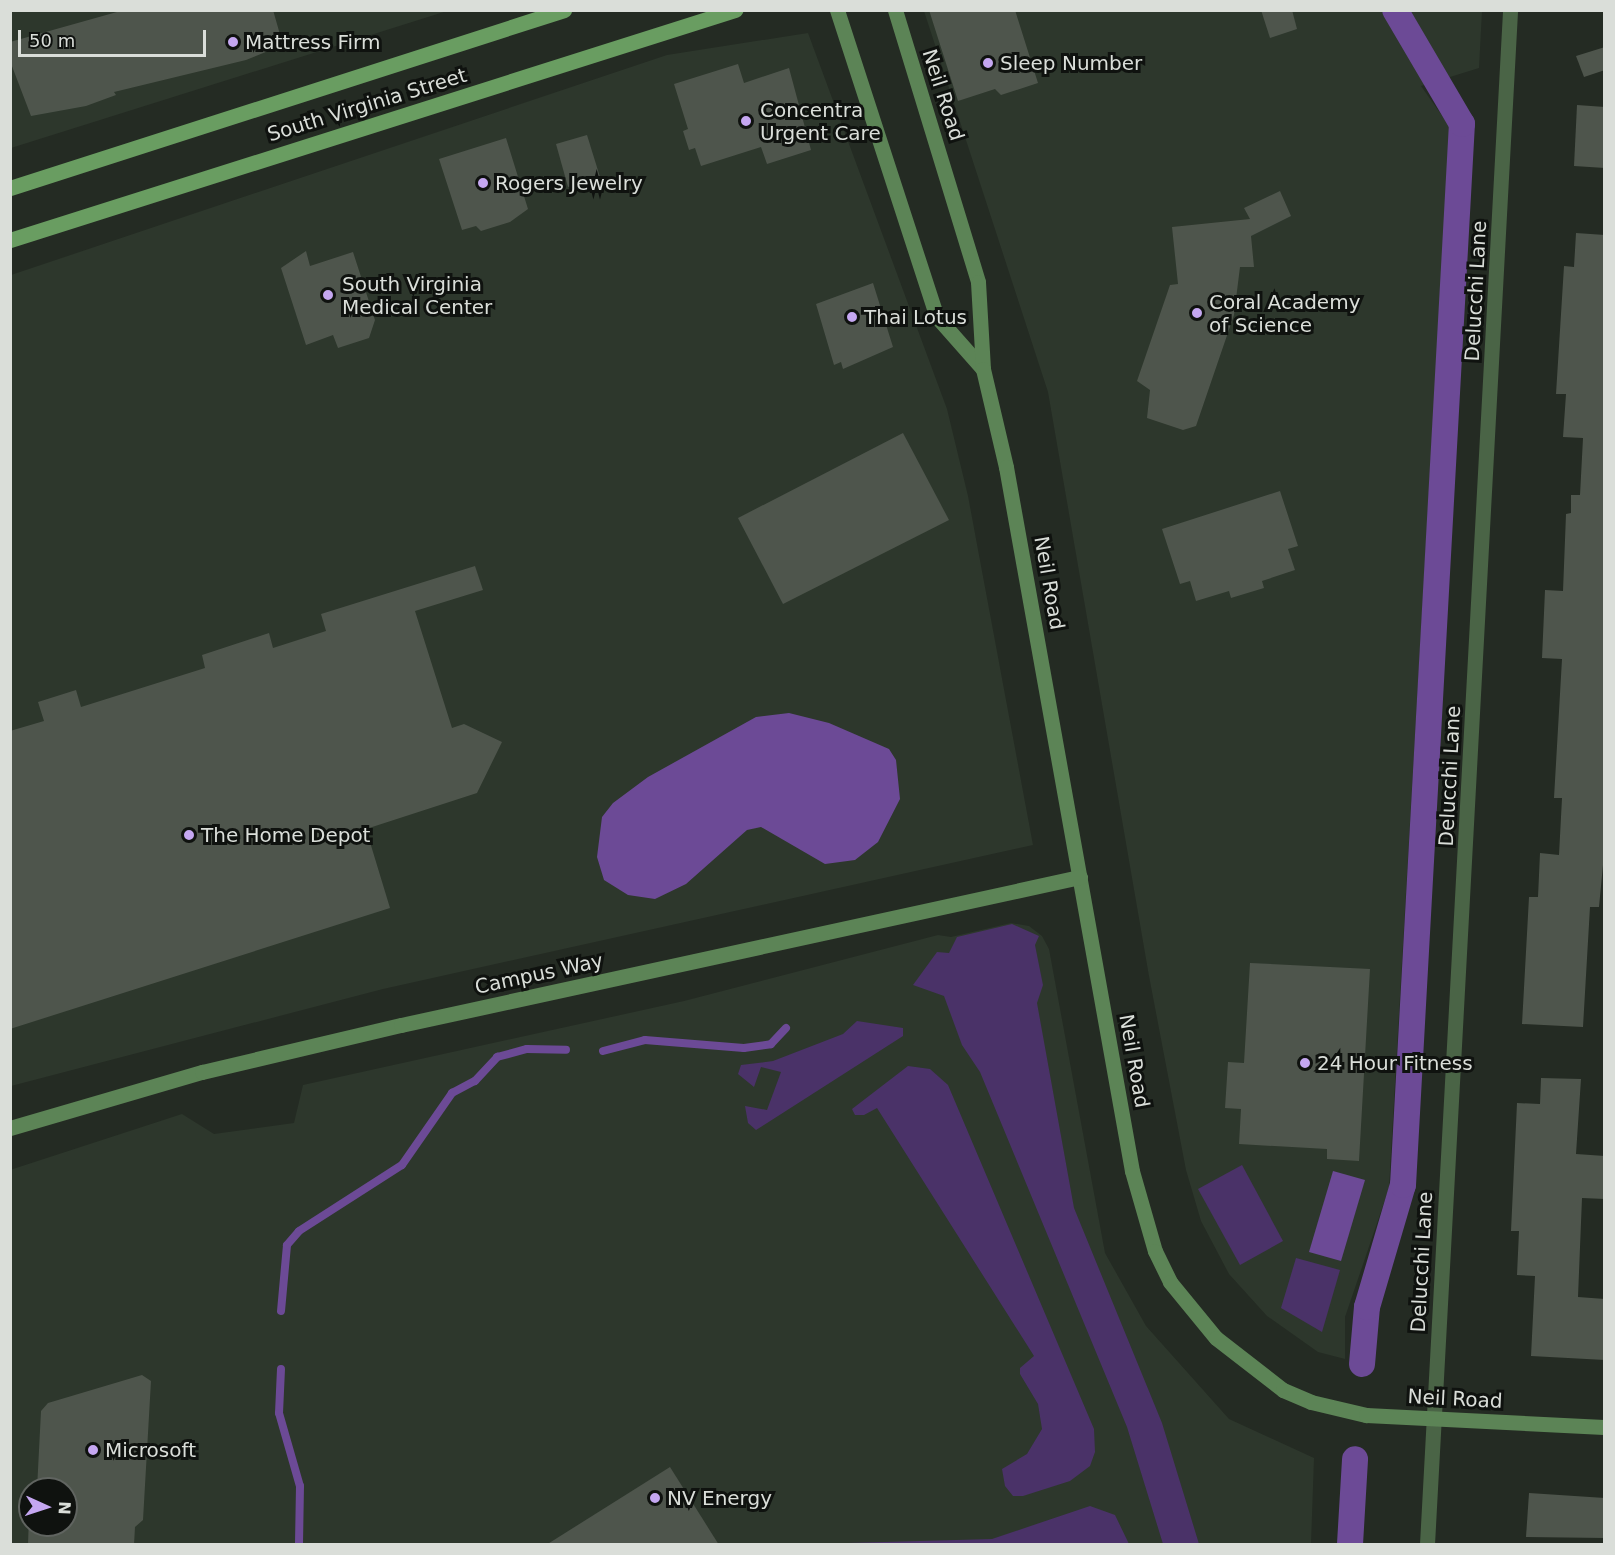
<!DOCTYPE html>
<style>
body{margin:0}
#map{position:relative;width:1615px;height:1555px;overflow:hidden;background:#242b23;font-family:"DejaVu Sans",sans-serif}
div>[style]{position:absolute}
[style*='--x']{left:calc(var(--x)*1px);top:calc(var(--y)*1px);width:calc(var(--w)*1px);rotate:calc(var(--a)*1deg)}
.built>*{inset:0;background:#2d372c}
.green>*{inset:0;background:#4a3268}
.water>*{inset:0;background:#6c4a96}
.stream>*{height:8px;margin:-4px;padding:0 4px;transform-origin:4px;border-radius:4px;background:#6c4a96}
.canal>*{height:26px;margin:-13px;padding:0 13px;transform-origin:13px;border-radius:13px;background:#6c4a96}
.building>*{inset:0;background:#4e554c}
.street>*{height:15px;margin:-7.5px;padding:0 7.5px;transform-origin:7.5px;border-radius:7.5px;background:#4a6446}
.secondary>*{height:15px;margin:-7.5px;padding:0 7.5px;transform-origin:7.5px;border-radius:7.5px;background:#5c8456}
.primary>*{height:15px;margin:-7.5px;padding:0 7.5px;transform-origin:7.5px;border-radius:7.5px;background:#699d61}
.dots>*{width:16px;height:16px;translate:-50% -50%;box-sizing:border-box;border:3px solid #0f120f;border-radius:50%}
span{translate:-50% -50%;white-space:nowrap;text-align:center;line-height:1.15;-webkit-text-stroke:6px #0f120f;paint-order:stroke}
.poi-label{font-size:20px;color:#daded9}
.left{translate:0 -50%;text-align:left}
.street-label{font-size:20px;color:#daded9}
.frame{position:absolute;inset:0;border:12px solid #daded9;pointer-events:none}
.north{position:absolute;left:18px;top:1477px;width:60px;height:60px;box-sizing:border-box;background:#0f120f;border:2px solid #606460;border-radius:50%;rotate:93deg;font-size:16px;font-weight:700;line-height:24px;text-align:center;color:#daded9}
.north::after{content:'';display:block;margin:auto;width:21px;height:27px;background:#c5a7f1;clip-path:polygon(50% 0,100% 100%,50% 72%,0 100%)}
.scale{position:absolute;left:18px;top:30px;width:188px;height:27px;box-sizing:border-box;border:3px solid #daded9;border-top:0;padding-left:8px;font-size:18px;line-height:21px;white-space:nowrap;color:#daded9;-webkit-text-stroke:4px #0f120f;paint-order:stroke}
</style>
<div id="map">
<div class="built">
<div style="clip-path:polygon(11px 11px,447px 11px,11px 148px)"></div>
<div style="clip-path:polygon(924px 11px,1482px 11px,1479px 68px,1421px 86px,1450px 127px,1389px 1188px,1345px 1317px,1345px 1359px,1318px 1352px,1267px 1316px,1229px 1274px,1201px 1221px,1186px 1170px,1149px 976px,1048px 392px)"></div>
<div style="clip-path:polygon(808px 33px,947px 409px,968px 496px,1033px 845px,383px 989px,11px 1086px,11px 275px,667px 55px)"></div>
<div style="clip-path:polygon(evenodd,1011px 923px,1029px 926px,1042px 936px,1049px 949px,1105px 1253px,1146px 1326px,1229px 1419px,1314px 1458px,1311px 1544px,11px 1544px,10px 1170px,182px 1114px,214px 1134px,294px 1123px,303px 1085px,684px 1001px,938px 935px,951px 937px,1011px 923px,30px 1489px,66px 1489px,66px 1525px,30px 1525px,30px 1489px)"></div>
</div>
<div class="green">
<div style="clip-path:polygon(1012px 924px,1039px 936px,1035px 945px,1043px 985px,1037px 1003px,1074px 1208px,1162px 1423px,1199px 1544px,1163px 1544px,1127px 1427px,980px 1072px,962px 1045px,944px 996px,913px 985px,937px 952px,949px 953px,957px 937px)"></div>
<div style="clip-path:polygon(857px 1021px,903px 1028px,903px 1036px,756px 1130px,748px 1123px,745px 1106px,767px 1110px,781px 1072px,761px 1067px,754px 1087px,738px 1074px,741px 1065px,773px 1061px,843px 1034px)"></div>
<div style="clip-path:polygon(908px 1066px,930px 1069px,948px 1085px,1094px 1429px,1095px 1452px,1090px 1466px,1070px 1481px,1023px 1496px,1013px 1496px,1005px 1486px,1002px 1469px,1027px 1454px,1042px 1429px,1038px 1404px,1020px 1374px,1020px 1368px,1034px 1356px,877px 1108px,864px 1115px,855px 1115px,852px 1109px)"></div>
<div style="clip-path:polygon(1242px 1165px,1283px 1241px,1240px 1265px,1198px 1189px)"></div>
<div style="clip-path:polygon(1296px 1258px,1340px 1270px,1322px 1332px,1281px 1308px)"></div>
<div style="clip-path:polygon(1090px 1506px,1115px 1515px,1129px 1544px,812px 1544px,992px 1539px)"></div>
</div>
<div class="water">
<div style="clip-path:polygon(789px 713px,829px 723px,889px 749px,896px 760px,900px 799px,878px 842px,855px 860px,825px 864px,761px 827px,747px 830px,686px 884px,655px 899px,628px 895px,604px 880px,597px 857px,602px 817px,613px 803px,648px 777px,756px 717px)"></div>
<div style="clip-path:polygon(1333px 1171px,1365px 1180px,1341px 1261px,1309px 1252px)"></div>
</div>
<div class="stream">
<div style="--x:603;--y:1051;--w:43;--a:-14.7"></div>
<div style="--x:645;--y:1040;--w:99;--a:4.6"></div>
<div style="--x:744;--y:1048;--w:27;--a:-8"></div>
<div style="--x:771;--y:1044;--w:22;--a:-47"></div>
<div style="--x:281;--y:1311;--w:66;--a:-84.8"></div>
<div style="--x:287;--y:1245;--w:18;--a:-49"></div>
<div style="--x:299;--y:1231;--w:122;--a:-32.7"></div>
<div style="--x:402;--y:1165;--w:88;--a:-55.2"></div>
<div style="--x:452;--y:1093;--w:26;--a:-28"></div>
<div style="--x:475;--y:1081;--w:33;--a:-47"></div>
<div style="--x:497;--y:1057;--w:31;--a:-15"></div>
<div style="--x:527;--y:1049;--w:39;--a:1"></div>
<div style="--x:281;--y:1369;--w:44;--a:92.6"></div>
<div style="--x:279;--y:1413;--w:76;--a:74"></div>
<div style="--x:300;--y:1486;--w:58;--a:91"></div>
</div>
<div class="canal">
<div style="--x:1362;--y:1364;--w:57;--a:-85"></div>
<div style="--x:1367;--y:1307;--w:127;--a:-73.6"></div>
<div style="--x:1403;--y:1185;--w:1063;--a:-86.82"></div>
<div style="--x:1462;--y:124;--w:132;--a:-120.4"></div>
<div style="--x:1350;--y:1544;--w:85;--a:-86.6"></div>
</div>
<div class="building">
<div style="clip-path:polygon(124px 10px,273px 10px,283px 45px,246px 60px,114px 92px,116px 95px,86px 106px,31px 116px,10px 61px,10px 42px)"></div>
<div style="clip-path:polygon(929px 10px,1015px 10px,1038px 83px,1001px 95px,995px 89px,958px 101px)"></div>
<div style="clip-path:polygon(1261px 10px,1292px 10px,1297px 29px,1270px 38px)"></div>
<div style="clip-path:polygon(1605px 47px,1605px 70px,1584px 77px,1576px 56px)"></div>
<div style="clip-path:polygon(738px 64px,744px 83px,789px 68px,811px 150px,767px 164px,761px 147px,701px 166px,695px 148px,689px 150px,683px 131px,688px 129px,674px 84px)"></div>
<div style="clip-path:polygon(1577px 105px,1605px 107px,1605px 168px,1574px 166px)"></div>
<div style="clip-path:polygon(587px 135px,600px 177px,568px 187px,556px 144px)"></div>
<div style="clip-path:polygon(506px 138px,528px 209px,510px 222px,481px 231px,476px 226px,462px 230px,439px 159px)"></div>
<div style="clip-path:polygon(1280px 191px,1291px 216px,1251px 236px,1254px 267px,1240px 267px,1234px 315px,1196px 426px,1183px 430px,1147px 418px,1150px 390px,1137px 381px,1170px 285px,1178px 284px,1172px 227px,1250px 219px,1244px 208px)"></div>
<div style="clip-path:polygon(1576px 233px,1605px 235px,1605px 844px,1599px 907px,1590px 907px,1583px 1027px,1522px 1024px,1529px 897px,1538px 897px,1540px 853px,1559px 855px,1562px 798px,1554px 798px,1562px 659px,1542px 658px,1545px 590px,1563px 591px,1566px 514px,1571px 513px,1571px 495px,1580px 495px,1583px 438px,1563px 437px,1566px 394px,1556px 394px,1564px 266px,1574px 267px)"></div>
<div style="clip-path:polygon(306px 251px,310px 266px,353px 252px,375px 320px,369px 338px,338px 348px,333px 335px,306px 345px,281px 268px)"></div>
<div style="clip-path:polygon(873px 283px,893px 347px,843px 369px,841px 362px,834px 365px,816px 304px)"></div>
<div style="clip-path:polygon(903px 433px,949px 520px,783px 604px,738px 518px)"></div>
<div style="clip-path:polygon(1280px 491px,1298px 546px,1288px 549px,1295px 570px,1262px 581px,1264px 588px,1231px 598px,1229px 591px,1196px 601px,1190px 581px,1180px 584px,1162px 529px)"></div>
<div style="clip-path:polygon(475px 566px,483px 590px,415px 611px,452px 728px,464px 724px,502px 742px,477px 793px,366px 829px,390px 908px,10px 1029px,10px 731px,44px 721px,38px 702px,76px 690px,81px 707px,205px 668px,202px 655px,269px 633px,273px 648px,326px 631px,321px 614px)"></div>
<div style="clip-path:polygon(1250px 963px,1370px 969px,1359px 1161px,1327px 1159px,1327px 1149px,1239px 1144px,1241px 1109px,1225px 1108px,1228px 1062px,1244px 1063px)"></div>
<div style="clip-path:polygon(1541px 1078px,1581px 1079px,1576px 1154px,1605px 1156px,1605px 1199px,1582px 1198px,1578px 1297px,1605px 1299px,1605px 1360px,1531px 1356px,1535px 1276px,1517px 1275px,1519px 1231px,1511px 1231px,1517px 1103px,1540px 1104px)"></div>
<div style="clip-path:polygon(142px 1375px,151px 1381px,143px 1520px,135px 1527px,134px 1545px,28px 1545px,29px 1515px,30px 1525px,66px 1525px,66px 1489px,37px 1489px,41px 1411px,48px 1403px)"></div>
<div style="clip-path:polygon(670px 1467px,719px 1545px,546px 1545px)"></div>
<div style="clip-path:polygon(1529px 1493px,1605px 1498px,1605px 1538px,1526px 1537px)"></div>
</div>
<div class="street">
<div style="--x:1427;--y:1544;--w:1536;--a:-86.9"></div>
</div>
<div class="secondary">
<div style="--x:837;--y:10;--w:323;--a:72"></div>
<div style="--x:937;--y:317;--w:69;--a:48.5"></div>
<div style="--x:895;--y:10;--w:284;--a:73"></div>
<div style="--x:978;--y:282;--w:87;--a:86.7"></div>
<div style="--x:983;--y:369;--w:101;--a:76.8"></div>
<div style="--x:1006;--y:467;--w:715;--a:79.85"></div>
<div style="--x:1132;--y:1171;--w:83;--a:74"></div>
<div style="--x:1155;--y:1251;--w:34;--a:64"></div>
<div style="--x:1170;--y:1282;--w:72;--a:50.6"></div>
<div style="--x:1216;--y:1338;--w:85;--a:37.8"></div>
<div style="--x:1283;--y:1390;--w:30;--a:23"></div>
<div style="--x:1311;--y:1402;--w:57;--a:13.3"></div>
<div style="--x:1366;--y:1415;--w:238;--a:2.9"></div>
<div style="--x:10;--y:1128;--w:200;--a:-16.3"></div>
<div style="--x:202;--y:1072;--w:204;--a:-13.3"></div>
<div style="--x:401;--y:1025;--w:695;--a:-12.3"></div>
</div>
<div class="primary">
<div style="--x:10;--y:188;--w:582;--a:-17.81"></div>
<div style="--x:10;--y:240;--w:761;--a:-17.6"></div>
</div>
<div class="dots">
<div style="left:233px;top:42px;background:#c5a7f1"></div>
<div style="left:988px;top:63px;background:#c5a7f1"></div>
<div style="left:746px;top:121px;background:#c5a7f1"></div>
<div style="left:483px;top:183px;background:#c5a7f1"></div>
<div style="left:328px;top:295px;background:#c5a7f1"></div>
<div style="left:1197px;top:313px;background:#c5a7f1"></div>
<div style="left:852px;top:317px;background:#c5a7f1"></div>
<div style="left:189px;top:835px;background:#c5a7f1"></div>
<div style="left:1305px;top:1063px;background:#c5a7f1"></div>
<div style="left:93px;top:1450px;background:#c5a7f1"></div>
<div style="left:655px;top:1498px;background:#c5a7f1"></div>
</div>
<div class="poi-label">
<span class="left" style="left:245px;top:42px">Mattress Firm</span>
<span class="left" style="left:1000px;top:63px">Sleep Number</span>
<span class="left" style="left:760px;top:122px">Concentra<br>Urgent Care</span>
<span class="left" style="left:495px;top:183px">Rogers Jewelry</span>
<span class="left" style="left:342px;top:296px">South Virginia<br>Medical Center</span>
<span class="left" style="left:1209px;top:314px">Coral Academy<br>of Science</span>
<span class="left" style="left:864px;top:317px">Thai Lotus</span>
<span class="left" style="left:201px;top:835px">The Home Depot</span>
<span class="left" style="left:1317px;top:1063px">24 Hour Fitness</span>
<span class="left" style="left:105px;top:1450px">Microsoft</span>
<span class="left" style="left:667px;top:1498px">NV Energy</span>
</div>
<div class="street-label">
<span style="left:943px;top:95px;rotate:72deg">Neil Road</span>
<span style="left:367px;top:105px;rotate:-17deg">South Virginia Street</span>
<span style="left:1476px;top:291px;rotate:-87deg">Delucchi Lane</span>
<span style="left:1049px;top:583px;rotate:80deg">Neil Road</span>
<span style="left:1450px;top:776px;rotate:-87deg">Delucchi Lane</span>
<span style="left:539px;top:974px;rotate:-12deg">Campus Way</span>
<span style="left:1134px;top:1061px;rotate:80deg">Neil Road</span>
<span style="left:1422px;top:1262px;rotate:-87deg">Delucchi Lane</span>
<span style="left:1455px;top:1399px;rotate:3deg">Neil Road</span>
</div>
<div class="frame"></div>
<div class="north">N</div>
<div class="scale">50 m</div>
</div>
